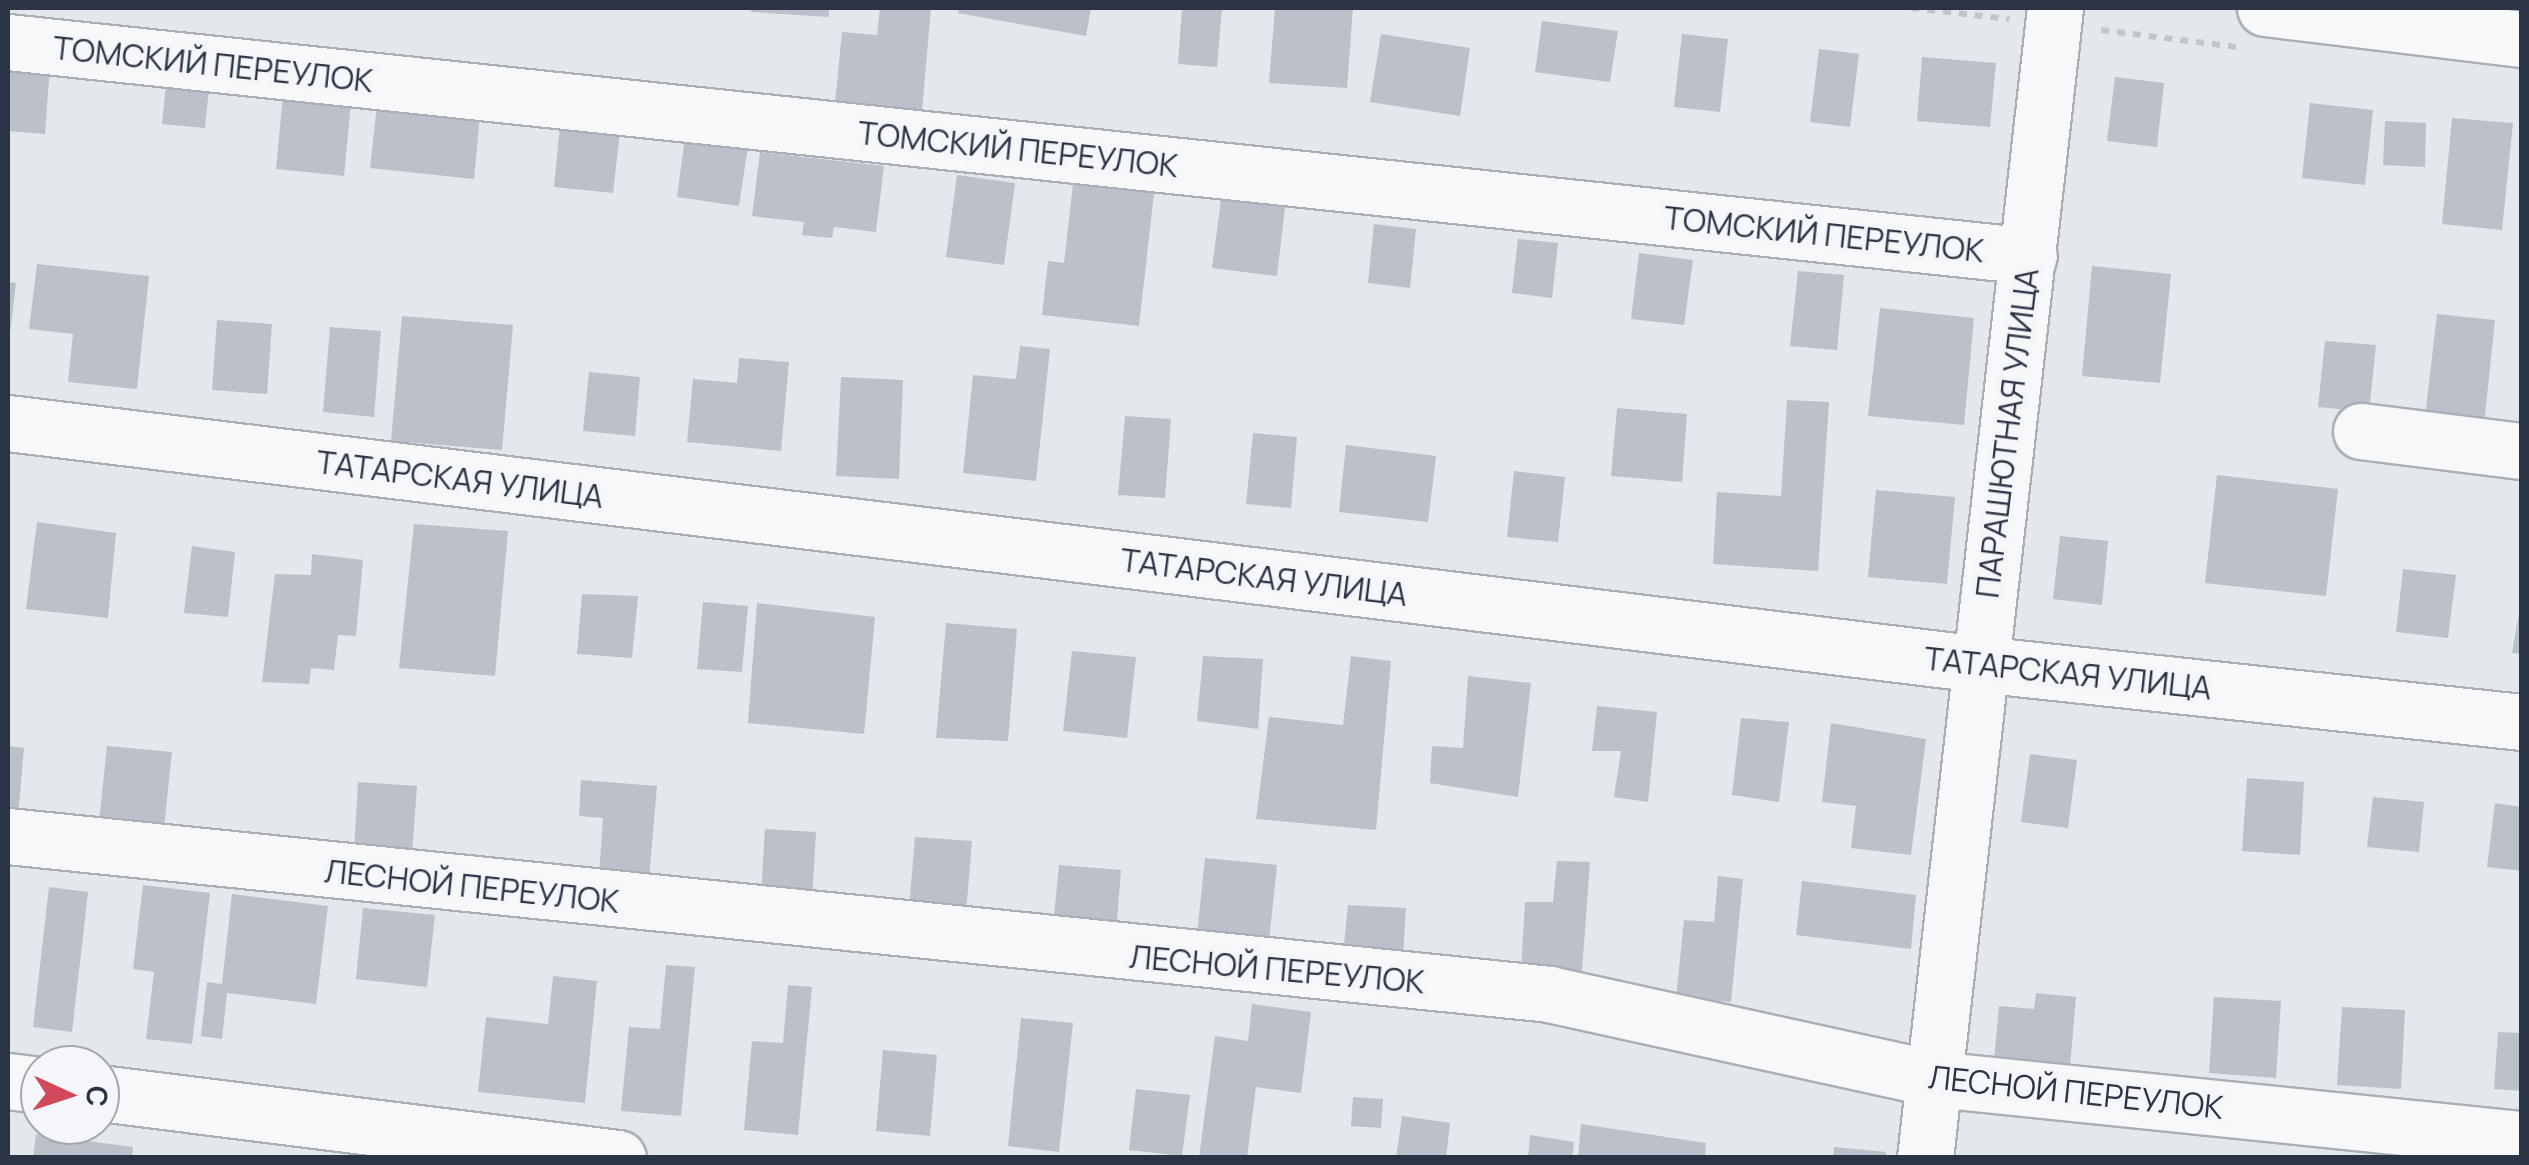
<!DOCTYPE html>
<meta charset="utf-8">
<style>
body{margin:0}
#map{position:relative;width:2529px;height:1165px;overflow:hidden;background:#e4e7ec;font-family:Manrope,sans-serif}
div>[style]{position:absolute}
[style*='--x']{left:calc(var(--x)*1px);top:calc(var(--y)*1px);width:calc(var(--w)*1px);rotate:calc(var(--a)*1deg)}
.building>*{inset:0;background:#bbc0ca}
.path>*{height:6px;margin-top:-3px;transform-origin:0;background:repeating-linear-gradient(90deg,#c2c5cb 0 8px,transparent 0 16px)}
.roads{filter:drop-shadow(2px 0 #a9aeb7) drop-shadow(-2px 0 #a9aeb7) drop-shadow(0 2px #a9aeb7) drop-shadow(0 -2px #a9aeb7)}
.minor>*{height:55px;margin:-27.5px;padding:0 27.5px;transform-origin:27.5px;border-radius:27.5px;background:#f7f8fa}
span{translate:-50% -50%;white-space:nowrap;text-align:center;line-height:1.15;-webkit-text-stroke:9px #f4f6f9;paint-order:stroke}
.street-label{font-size:32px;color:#2b3445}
.frame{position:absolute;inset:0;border:10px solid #2b3445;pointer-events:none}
.north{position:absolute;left:20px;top:1045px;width:100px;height:100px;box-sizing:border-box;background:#f4f6f9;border:2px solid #a4a8b1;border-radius:50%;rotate:93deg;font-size:28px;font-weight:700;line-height:40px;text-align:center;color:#2b3445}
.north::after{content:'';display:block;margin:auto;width:35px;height:45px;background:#d1495b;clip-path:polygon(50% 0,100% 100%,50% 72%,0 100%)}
</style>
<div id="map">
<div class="building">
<div style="clip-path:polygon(751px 8px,829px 8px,829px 17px,751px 12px)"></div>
<div style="clip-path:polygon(880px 8px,931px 8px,922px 111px,835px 103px,842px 32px,877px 35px)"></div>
<div style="clip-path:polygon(959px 8px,1091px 8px,1086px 36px,958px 13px)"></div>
<div style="clip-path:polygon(1182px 8px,1222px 8px,1217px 67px,1178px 64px)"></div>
<div style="clip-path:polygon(1275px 8px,1353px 8px,1347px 88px,1269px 83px)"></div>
<div style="clip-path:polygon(1542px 21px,1618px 31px,1610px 82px,1535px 72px)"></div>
<div style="clip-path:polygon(1381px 34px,1470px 48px,1460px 116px,1370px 102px)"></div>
<div style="clip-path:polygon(1682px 34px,1728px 39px,1720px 112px,1674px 107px)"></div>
<div style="clip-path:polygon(1819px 49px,1859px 54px,1850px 127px,1810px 122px)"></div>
<div style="clip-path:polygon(1922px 57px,1996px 63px,1990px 127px,1917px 121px)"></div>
<div style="clip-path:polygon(8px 63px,50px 66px,45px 134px,8px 131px)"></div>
<div style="clip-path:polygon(168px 65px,211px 69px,205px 128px,162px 124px)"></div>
<div style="clip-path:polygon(2115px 77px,2164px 83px,2157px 147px,2107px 141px)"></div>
<div style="clip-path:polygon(283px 95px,351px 102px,344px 176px,276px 169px)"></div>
<div style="clip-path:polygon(2310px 103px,2373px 110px,2365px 185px,2302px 178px)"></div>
<div style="clip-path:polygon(377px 105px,480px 115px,474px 179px,370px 168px)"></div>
<div style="clip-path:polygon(2452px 118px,2513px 123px,2502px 230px,2442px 224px)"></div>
<div style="clip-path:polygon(2385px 121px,2426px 123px,2425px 167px,2383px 165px)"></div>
<div style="clip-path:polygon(560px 126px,620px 131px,613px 193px,554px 187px)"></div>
<div style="clip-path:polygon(685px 137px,748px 146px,739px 206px,677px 197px)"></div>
<div style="clip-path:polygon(760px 152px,884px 166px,876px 232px,834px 227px,832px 238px,802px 235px,804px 222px,752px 216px)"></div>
<div style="clip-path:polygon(957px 175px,1015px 183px,1004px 265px,946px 257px)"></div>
<div style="clip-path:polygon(1073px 184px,1154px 193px,1139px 326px,1042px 315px,1048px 261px,1064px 263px)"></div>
<div style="clip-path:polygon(1221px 200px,1285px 207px,1277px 276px,1212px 268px)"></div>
<div style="clip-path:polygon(1374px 224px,1416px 229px,1410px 288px,1368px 283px)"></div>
<div style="clip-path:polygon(1518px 239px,1558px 243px,1552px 298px,1512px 293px)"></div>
<div style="clip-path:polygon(1639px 253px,1693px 260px,1684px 325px,1631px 319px)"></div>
<div style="clip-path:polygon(37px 264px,149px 276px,137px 389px,68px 382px,73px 334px,29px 329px)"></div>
<div style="clip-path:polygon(2092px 266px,2171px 274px,2160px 383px,2082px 376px)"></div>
<div style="clip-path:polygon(1798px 271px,1844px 275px,1837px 350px,1790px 346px)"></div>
<div style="clip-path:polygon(8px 282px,16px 283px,10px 335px,8px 335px)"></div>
<div style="clip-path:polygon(1880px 308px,1974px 318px,1964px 425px,1868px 416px)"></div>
<div style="clip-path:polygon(2437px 314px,2495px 320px,2484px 424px,2425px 417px)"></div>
<div style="clip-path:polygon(402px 316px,513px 325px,502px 450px,391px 441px)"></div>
<div style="clip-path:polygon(217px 320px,272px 324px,267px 394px,212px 390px)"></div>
<div style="clip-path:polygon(330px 327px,381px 331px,374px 417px,323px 412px)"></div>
<div style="clip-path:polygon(2325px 341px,2376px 345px,2369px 412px,2318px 407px)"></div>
<div style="clip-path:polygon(1020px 346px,1050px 349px,1036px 481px,963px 473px,973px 375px,1016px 379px)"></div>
<div style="clip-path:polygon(739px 358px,789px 362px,781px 451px,687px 442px,693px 379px,737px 383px)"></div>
<div style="clip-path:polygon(589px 372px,640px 377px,635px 436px,583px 431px)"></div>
<div style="clip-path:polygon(841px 377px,903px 380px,899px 479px,836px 476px)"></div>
<div style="clip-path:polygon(1787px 400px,1829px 402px,1818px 571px,1713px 564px,1717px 492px,1781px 496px)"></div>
<div style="clip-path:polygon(1617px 408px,1687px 414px,1682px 482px,1611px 476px)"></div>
<div style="clip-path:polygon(1125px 416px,1171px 419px,1165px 498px,1118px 495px)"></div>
<div style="clip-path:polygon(1253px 433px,1297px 437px,1291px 508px,1246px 504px)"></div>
<div style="clip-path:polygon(1346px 445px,1436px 456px,1428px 522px,1339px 512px)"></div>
<div style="clip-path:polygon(1514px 471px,1565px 477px,1558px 542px,1507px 537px)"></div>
<div style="clip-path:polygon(2217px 475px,2338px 489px,2326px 596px,2205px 583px)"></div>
<div style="clip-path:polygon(1876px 490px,1955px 497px,1947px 584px,1868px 577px)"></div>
<div style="clip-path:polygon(37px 522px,116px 533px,108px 618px,26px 609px)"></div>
<div style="clip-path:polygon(414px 524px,508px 531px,495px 676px,399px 668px)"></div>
<div style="clip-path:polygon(2060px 536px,2108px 541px,2102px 605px,2053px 599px)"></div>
<div style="clip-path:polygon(192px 546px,235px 552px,228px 617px,184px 613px)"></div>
<div style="clip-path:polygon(312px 554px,363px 560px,356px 636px,338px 635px,334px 670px,311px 668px,309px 684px,262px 682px,275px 574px,311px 575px)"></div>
<div style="clip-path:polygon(2403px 569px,2456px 575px,2448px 638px,2396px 632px)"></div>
<div style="clip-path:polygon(582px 594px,638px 596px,632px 658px,577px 654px)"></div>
<div style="clip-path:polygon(2522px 596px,2522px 654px,2512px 653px)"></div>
<div style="clip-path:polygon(703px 602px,748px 606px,742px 672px,697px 669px)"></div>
<div style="clip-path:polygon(757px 603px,875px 617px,864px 734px,748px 723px)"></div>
<div style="clip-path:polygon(946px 623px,1017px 629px,1008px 741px,936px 738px)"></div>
<div style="clip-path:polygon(1072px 651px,1136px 657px,1127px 738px,1063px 731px)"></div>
<div style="clip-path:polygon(1203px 656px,1263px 659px,1258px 729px,1197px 721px)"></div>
<div style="clip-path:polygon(1351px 656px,1391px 661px,1376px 830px,1256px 819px,1269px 717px,1343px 725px)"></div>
<div style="clip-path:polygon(1468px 676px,1531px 683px,1518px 797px,1430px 783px,1432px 746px,1463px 748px)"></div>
<div style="clip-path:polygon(1597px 706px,1657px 712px,1648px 802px,1614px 797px,1621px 751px,1592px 751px)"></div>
<div style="clip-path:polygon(1741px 718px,1789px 722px,1779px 802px,1732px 795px)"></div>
<div style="clip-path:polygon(1831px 723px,1926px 739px,1911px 855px,1851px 848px,1856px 806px,1822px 802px)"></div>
<div style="clip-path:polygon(8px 746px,24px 748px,18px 817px,8px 816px)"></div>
<div style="clip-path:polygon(107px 746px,172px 752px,164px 828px,99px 822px)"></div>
<div style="clip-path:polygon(2030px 754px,2077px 760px,2068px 828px,2021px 822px)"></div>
<div style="clip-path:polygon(2247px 778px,2304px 782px,2300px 855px,2242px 851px)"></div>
<div style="clip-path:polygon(581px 780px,657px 786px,649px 879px,599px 875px,603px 818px,579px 816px)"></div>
<div style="clip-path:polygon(358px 782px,417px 786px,412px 855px,354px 851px)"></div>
<div style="clip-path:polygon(2373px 797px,2424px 802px,2419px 852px,2367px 847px)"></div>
<div style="clip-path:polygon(2495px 803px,2522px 807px,2522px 871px,2487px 867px)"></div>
<div style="clip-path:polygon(765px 829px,816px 832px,812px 899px,761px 896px)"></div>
<div style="clip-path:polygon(915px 837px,972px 841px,966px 913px,909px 909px)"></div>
<div style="clip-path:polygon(1205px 858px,1277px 865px,1268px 951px,1196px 944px)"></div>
<div style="clip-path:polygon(1557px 861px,1590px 862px,1582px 971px,1521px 969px,1525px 902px,1553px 902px)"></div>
<div style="clip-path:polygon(1059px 865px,1121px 870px,1117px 921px,1054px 916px)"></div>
<div style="clip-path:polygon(1718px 876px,1743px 879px,1731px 1002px,1676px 998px,1684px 920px,1714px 922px)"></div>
<div style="clip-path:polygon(1802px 881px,1916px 895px,1911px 949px,1796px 935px)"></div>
<div style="clip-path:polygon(143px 885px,210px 893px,192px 1044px,146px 1039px,154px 972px,133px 969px)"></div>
<div style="clip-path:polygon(49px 887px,88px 892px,72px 1032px,33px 1027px)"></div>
<div style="clip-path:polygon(232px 894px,328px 906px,316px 1004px,227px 993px,222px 1039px,201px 1036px,207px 982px,222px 984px)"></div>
<div style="clip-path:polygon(1348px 905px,1406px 908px,1403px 956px,1343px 954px)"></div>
<div style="clip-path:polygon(363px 908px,435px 915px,427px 987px,356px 979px)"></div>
<div style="clip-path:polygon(666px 965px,695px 967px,681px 1116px,621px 1111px,629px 1027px,660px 1029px)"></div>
<div style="clip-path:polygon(553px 976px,597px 981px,585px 1103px,478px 1092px,486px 1017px,548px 1024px)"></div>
<div style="clip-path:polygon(788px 985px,812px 987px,798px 1135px,744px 1130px,752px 1041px,783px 1043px)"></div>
<div style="clip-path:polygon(2036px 993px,2076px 997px,2070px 1067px,1994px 1060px,1999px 1006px,2034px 1009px)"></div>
<div style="clip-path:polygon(2214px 997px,2281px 1001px,2276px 1078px,2209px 1073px)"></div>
<div style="clip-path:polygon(1252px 1004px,1311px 1012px,1301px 1093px,1256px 1087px,1247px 1158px,1199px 1158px,1215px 1036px,1248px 1041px)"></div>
<div style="clip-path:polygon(2342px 1007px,2405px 1010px,2401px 1089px,2337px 1085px)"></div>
<div style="clip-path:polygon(1021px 1018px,1073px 1023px,1059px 1152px,1008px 1146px)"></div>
<div style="clip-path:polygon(2498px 1032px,2522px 1033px,2522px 1091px,2494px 1089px)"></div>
<div style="clip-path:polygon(883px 1050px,937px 1055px,930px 1136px,876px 1131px)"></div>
<div style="clip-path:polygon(1136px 1089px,1190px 1095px,1182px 1156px,1129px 1150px)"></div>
<div style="clip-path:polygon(1353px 1097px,1383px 1099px,1381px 1128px,1351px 1126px)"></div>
<div style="clip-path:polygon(1402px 1116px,1450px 1123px,1446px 1158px,1396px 1158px)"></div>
<div style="clip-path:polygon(1581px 1124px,1706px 1143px,1705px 1158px,1578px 1158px)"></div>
<div style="clip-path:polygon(36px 1134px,133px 1147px,132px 1158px,33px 1158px)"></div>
<div style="clip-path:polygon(1530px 1135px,1574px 1142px,1572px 1158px,1528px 1158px)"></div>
<div style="clip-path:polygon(1834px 1147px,1886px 1152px,1886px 1158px,1833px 1158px)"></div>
</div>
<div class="path">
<div style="--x:1911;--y:8;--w:99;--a:6.4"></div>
<div style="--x:2101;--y:30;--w:137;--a:7.1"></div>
</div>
<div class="roads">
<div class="minor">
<div style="--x:2265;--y:8;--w:259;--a:6.9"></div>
<div style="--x:8;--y:42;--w:2032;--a:6.04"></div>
<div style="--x:8;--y:423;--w:1986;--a:6.97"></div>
<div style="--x:1979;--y:664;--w:546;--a:6.1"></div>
<div style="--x:2361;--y:431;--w:162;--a:7.1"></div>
<div style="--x:8;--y:836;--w:1549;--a:5.85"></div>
<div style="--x:1549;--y:994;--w:395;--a:12.4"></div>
<div style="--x:1935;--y:1079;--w:589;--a:5.85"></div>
<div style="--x:2521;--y:1139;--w:19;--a:93"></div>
<div style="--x:8;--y:1081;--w:32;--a:7"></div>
<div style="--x:100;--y:1093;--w:522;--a:7.15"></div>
<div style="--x:1925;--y:1158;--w:1157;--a:-83.55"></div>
</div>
</div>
<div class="street-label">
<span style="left:213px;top:64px;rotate:6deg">ТОМСКИЙ ПЕРЕУЛОК</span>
<span style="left:1018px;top:149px;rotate:6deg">ТОМСКИЙ ПЕРЕУЛОК</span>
<span style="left:1824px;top:234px;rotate:6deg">ТОМСКИЙ ПЕРЕУЛОК</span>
<span style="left:2007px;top:433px;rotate:-83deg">ПАРАШЮТНАЯ УЛИЦА</span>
<span style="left:460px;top:479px;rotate:7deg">ТАТАРСКАЯ УЛИЦА</span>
<span style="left:1264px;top:577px;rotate:7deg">ТАТАРСКАЯ УЛИЦА</span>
<span style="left:2068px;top:673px;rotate:6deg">ТАТАРСКАЯ УЛИЦА</span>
<span style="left:472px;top:886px;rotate:6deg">ЛЕСНОЙ ПЕРЕУЛОК</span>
<span style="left:1277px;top:969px;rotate:5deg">ЛЕСНОЙ ПЕРЕУЛОК</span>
<span style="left:2076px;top:1092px;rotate:6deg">ЛЕСНОЙ ПЕРЕУЛОК</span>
</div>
<div class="frame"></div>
<div class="north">С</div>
</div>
